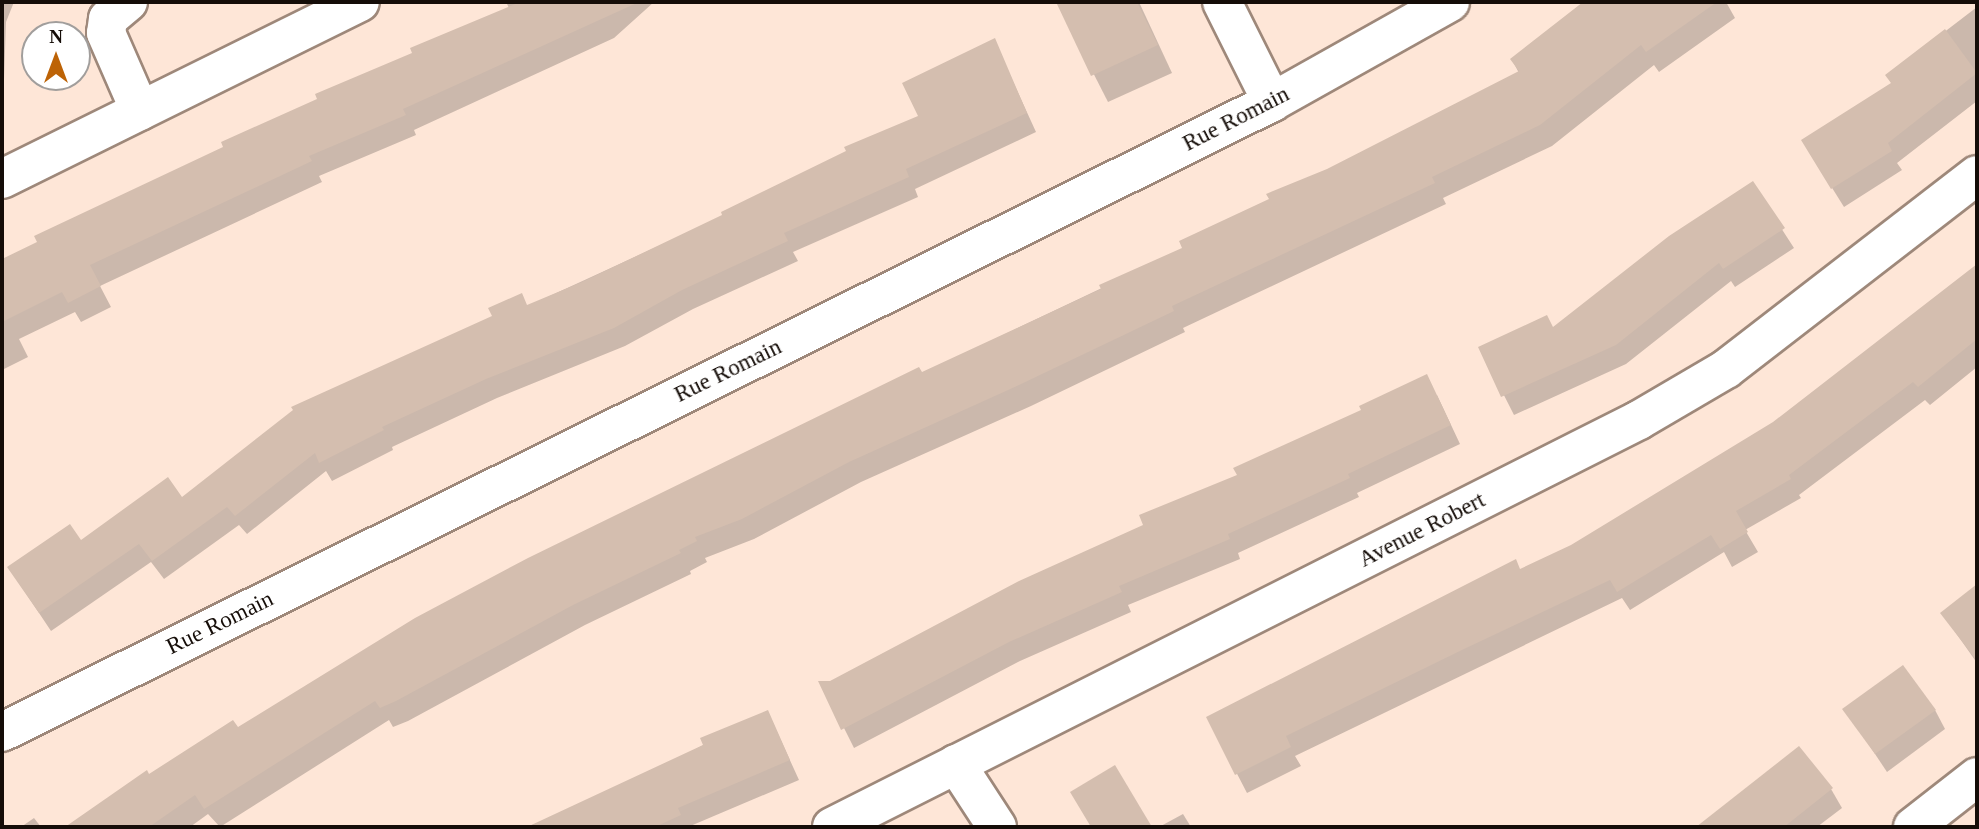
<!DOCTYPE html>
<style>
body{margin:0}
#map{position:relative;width:1979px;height:829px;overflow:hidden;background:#fee6d7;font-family:Georgia,serif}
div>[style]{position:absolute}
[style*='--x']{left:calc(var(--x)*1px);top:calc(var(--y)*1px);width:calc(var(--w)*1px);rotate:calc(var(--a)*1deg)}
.shadow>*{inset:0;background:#0003}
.building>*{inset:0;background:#d4beaf}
.roads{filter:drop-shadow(2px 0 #9e887a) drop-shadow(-2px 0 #9e887a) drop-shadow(0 2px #9e887a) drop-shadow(0 -2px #9e887a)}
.minor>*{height:38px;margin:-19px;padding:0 19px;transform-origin:19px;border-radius:19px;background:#fff}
span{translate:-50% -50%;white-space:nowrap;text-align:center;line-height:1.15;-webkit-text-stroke:5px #fff;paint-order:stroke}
.street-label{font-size:23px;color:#150d08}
.frame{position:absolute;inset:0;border:4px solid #150d08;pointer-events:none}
.north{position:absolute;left:21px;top:21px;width:70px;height:70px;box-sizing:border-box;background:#fff;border:2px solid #a19e9c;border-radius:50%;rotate:0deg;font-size:19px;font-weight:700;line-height:28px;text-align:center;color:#150d08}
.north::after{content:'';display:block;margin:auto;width:24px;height:32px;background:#bd6306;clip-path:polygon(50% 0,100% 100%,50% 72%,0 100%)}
</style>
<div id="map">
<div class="shadow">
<div style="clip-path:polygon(2px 2px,14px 2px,6px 22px,3px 109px)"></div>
<div style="clip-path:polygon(513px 2px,654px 2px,614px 38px,414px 130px,416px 135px,319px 176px,322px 182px,100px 286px,111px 307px,81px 322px,75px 312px,19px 339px,28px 357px,2px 370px,2px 261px,509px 8px,507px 4px)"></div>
<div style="clip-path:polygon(1057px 2px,1139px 2px,1172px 73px,1108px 102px)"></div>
<div style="clip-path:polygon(1594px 2px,1726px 2px,1735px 18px,1659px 72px,1654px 65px,1552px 146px,1443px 198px,1446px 204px,1183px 328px,1185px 332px,1031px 406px,861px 482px,754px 539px,705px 558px,707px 562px,690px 571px,691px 574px,585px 625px,408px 721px,393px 727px,389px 720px,220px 827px,208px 814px,190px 827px,68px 827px,146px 772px,149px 776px,921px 374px,1184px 249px,1519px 73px,1512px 60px)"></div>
<div style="clip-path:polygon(1977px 7px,1977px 101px,1897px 163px,1902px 170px,1844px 207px,1814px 159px,1892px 84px,1887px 76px)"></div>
<div style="clip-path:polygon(994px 40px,1036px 132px,915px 189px,918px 197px,793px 252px,798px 261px,693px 309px,625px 346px,497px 398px,392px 447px,393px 450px,332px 481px,326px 471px,247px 534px,239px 525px,164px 579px,151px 562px,51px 631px,21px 586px,81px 543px,182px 499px,528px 306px,724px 216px,920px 117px)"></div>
<div style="clip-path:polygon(1752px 183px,1794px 248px,1735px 287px,1731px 281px,1626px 364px,1514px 415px,1480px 348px,1553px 329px)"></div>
<div style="clip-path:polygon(1977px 266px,1977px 367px,1930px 405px,1925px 400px,1799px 495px,1801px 498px,1745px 530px,1758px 552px,1732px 567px,1724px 552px,1630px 610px,1622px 598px,1295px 756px,1301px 766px,1247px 793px,1208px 718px,1572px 547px,1774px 424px)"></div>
<div style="clip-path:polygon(1437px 395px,1460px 444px,1357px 493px,1359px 497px,1238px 553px,1240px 559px,1128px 605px,1131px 612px,1020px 661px,854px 748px,821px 682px,830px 682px)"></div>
<div style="clip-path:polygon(1977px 585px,1977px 663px,1942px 613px)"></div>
<div style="clip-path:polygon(1845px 709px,1935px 710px,1945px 729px,1887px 772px)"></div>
<div style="clip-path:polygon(768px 712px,799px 780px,688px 827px,527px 827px,596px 800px)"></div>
<div style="clip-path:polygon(1831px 789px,1842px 808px,1817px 827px,1699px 827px,1743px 796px)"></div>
<div style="clip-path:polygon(1183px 814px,1191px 827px,1159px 827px)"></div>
<div style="clip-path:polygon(34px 818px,41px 827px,21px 827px)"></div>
</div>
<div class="building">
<div style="clip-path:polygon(520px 2px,639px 2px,403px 109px,406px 115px,309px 156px,312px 161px,90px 265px,101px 286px,68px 303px,62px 292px,2px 322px,2px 259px,37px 242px,34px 236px,223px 147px,221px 142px,317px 99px,315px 94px,412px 53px,410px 48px)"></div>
<div style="clip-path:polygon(1056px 2px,1137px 2px,1158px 45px,1091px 76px)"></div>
<div style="clip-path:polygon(1583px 2px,1717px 2px,1646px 52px,1641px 45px,1540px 125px,1432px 177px,1435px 183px,1172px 306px,1174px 311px,1019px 385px,849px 462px,742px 519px,695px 537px,697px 541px,679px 550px,681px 553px,573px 605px,396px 701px,380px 708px,375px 701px,204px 809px,195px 795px,149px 827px,65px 827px,147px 770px,149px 774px,233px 720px,238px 727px,415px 618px,528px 558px,919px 367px,922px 372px,1101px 289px,1099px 285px,1182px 248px,1179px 241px,1269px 199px,1266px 194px,1327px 169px,1519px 71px,1510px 59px)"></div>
<div style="clip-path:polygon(1945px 29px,1977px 73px,1888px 143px,1892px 151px,1831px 189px,1801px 140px,1891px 83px,1885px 75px)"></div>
<div style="clip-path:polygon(995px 38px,1027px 113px,906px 169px,909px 177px,784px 233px,788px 241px,682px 290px,614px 328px,486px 379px,382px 427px,384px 430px,319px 463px,315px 453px,235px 516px,227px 507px,152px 561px,139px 544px,39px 613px,7px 567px,70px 524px,81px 540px,168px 477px,182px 497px,293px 410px,291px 407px,492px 316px,488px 308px,522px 293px,527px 305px,582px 282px,722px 215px,721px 212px,846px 151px,844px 147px,918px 116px,902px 83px)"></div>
<div style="clip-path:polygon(1753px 181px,1785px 228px,1723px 269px,1719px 263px,1616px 345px,1501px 397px,1478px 347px,1547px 315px,1553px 327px,1669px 236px)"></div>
<div style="clip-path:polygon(1977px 264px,1977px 339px,1918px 387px,1913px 382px,1789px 475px,1791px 479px,1736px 511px,1748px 532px,1720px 549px,1711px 535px,1617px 592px,1610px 580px,1464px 649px,1286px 736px,1291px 747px,1235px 775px,1206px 717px,1516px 559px,1520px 569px,1571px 545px,1773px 422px)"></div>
<div style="clip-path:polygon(1427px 374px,1451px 425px,1348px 474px,1350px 478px,1228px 534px,1230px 539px,1119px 586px,1122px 592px,1009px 642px,841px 730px,818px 681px,830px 681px,1019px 581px,1143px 525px,1139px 515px,1237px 475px,1233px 468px,1361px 410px,1359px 406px)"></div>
<div style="clip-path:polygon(1977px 584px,1977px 661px,1940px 613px)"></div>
<div style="clip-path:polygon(1903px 665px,1936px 710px,1875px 754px,1842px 709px)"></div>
<div style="clip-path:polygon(768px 710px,790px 760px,678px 808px,681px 815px,655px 827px,527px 827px,703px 745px,700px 738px)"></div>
<div style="clip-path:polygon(1799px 746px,1833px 788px,1784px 827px,1696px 827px)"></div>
<div style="clip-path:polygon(1115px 765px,1152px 827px,1091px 827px,1070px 792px)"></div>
</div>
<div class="roads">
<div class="minor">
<div style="--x:128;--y:2;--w:26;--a:140"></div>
<div style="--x:108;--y:19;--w:14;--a:98"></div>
<div style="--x:106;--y:33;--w:85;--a:66.4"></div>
<div style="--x:1222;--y:2;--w:112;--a:63.4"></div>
<div style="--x:2;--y:179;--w:399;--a:-26.3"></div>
<div style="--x:2;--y:732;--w:1418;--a:-26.38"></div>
<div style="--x:1272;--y:102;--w:204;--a:-29.3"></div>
<div style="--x:956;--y:764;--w:75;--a:56.9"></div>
<div style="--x:832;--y:827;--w:904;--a:-26.76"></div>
<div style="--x:1639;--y:420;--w:101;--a:-30.4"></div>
<div style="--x:1726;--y:369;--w:317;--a:-37.7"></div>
<div style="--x:1913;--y:827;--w:81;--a:-38"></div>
</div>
</div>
<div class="street-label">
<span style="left:1236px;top:119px;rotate:-27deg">Rue Romain</span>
<span style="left:728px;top:371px;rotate:-26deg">Rue Romain</span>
<span style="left:1422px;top:530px;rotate:-27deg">Avenue Robert</span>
<span style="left:220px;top:623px;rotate:-26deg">Rue Romain</span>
</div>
<div class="frame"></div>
<div class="north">N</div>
</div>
